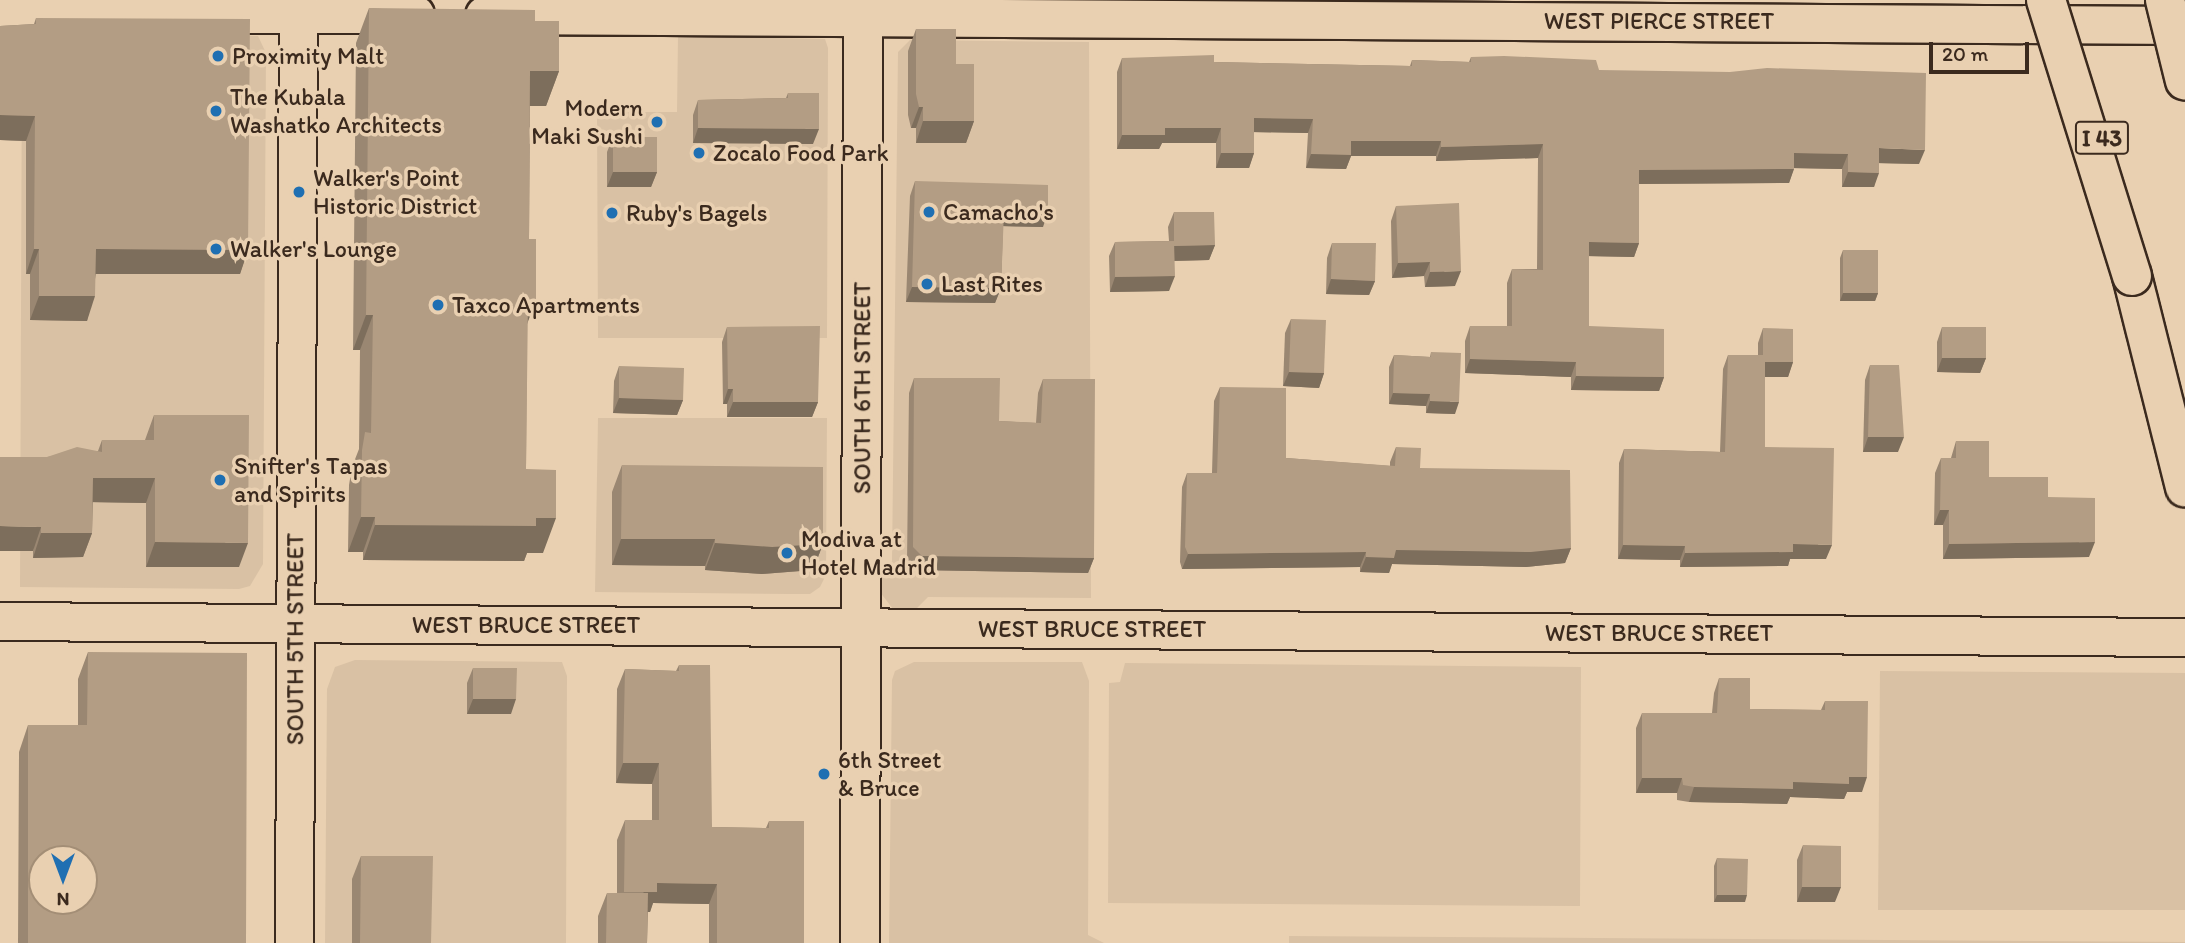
<!DOCTYPE html>
<style>
body{margin:0}
#map{position:relative;width:2185px;height:943px;overflow:hidden;background:#e9d0b1;font-family:Itim,sans-serif}
div>[style]{position:absolute}
[style*='--x']{left:calc(var(--x)*1px);top:calc(var(--y)*1px);width:calc(var(--w)*1px);rotate:calc(var(--a)*1deg)}
.built>*{inset:0;background:#d9c1a4}
.roads{filter:drop-shadow(2px 0 #3b2a1e) drop-shadow(-2px 0 #3b2a1e) drop-shadow(0 2px #3b2a1e) drop-shadow(0 -2px #3b2a1e)}
.minor>*{height:37px;margin:-18.5px;padding:0 18.5px;transform-origin:18.5px;border-radius:18.5px;background:#e9d0b1}
.major>*{height:38px;margin:-19px;padding:0 19px;transform-origin:19px;border-radius:19px;background:#e9d0b1}
.highway>*{height:38px;margin:-19px;padding:0 19px;transform-origin:19px;border-radius:19px;background:#e9d0b1}
.bridges{filter:drop-shadow(2px 0 #3b2a1e) drop-shadow(-2px 0 #3b2a1e) drop-shadow(0 2px #3b2a1e) drop-shadow(0 -2px #3b2a1e)}
.highway-bridge>*{height:38px;margin:-19px;padding:0 19px;transform-origin:19px;border-radius:19px;background:#e9d0b1}
.wall>*{inset:0;background:#9a8772}
.shaded-wall>*{inset:0;background:#7d6e5c}
.building>*{inset:0;background:#b39d84}
.dots>*{width:19px;height:19px;translate:-50% -50%;box-sizing:border-box;border:4px solid #e9d0b1;border-radius:50%}
span{translate:-50% -50%;white-space:nowrap;text-align:center;line-height:1.15;-webkit-text-stroke:7px #e9d0b1;paint-order:stroke}
.shield-label span{padding:2px 5px;background:#e9d0b1;border:2px solid;border-radius:5px;-webkit-text-stroke-width:0}
.shield-label{font-size:23px;color:#3b2a1e;font-weight:700}
.street-label{font-size:24px;color:#3b2a1e}
.poi-label{font-size:24px;color:#3b2a1e}
.left{translate:0 -50%;text-align:left}
.right{translate:-100% -50%;text-align:right}
.north{position:absolute;left:28px;top:845px;width:70px;height:70px;box-sizing:border-box;background:#e9d0b1;border:2px solid #a38e76;border-radius:50%;rotate:180deg;font-size:19px;font-weight:700;line-height:28px;text-align:center;color:#3b2a1e}
.north::after{content:'';display:block;margin:auto;width:24px;height:32px;background:#1f6fb2;clip-path:polygon(50% 0,100% 100%,50% 72%,0 100%)}
.scale{position:absolute;left:1929px;top:42px;width:100px;height:32px;box-sizing:border-box;border:4px solid #3b2a1e;border-top:0;padding-left:9px;font-size:21px;line-height:24px;white-space:nowrap;color:#3b2a1e;-webkit-text-stroke:5px #e9d0b1;paint-order:stroke}
</style>
<div id="map">
<div class="built">
<div style="clip-path:polygon(22px 33px,258px 36px,266px 53px,263px 564px,250px 586px,239px 589px,20px 587px)"></div>
<div style="clip-path:polygon(678px 36px,825px 39px,828px 48px,827px 338px,598px 338px,597px 112px,677px 112px)"></div>
<div style="clip-path:polygon(910px 40px,1089px 42px,1091px 598px,928px 597px,915px 610px,893px 609px,880px 592px,880px 575px,892px 561px,898px 52px)"></div>
<div style="clip-path:polygon(598px 418px,827px 418px,826px 575px,820px 587px,810px 594px,790px 594px,595px 592px)"></div>
<div style="clip-path:polygon(355px 660px,562px 662px,567px 676px,566px 943px,325px 943px,327px 689px,335px 667px)"></div>
<div style="clip-path:polygon(914px 662px,1082px 662px,1089px 681px,1088px 935px,1104px 943px,889px 943px,892px 680px,895px 671px)"></div>
<div style="clip-path:polygon(1125px 663px,1581px 667px,1580px 906px,1108px 903px,1109px 683px,1120px 682px)"></div>
<div style="clip-path:polygon(1880px 671px,2185px 673px,2185px 910px,1878px 910px)"></div>
<div style="clip-path:polygon(1289px 936px,2185px 942px,2185px 943px,1289px 943px)"></div>
</div>
<div class="roads">
<div class="minor">
<div style="--x:0;--y:14;--w:415;--a:0"></div>
<div style="--x:484;--y:15;--w:1701;--a:0.34"></div>
<div style="--x:0;--y:621;--w:2185;--a:0.42"></div>
<div style="--x:294;--y:943;--w:943;--a:-89.76"></div>
</div>
<div class="major">
<div style="--x:860;--y:943;--w:943;--a:-89.82"></div>
</div>
<div class="highway">
<div style="--x:2132;--y:276;--w:218;--a:75.9"></div>
</div>
</div>
<div class="bridges">
<div class="highway-bridge">
<div style="--x:2046;--y:0;--w:289;--a:72.7"></div>
<div style="--x:2165;--y:0;--w:83;--a:76.1"></div>
</div>
</div>
<div class="wall">
<div style="clip-path:polygon(369px 8px,535px 21px,559px 71px,546px 106px,530px 106px,529px 239px,536px 300px,527px 323px,526px 469px,543px 553px,527px 553px,524px 561px,363px 560px,363px 552px,348px 552px,349px 485px,352px 467px,359px 449px,360px 350px,353px 350px,356px 43px)"></div>
<div style="clip-path:polygon(36px 18px,248px 250px,240px 274px,96px 274px,87px 321px,30px 320px,30px 274px,26px 274px,26px 141px,0 140px,0 26px,34px 24px)"></div>
<div style="clip-path:polygon(916px 29px,956px 64px,974px 121px,966px 143px,916px 143px,916px 128px,911px 128px,908px 115px,908px 51px)"></div>
<div style="clip-path:polygon(1471px 57px,1599px 70px,1919px 164px,1879px 163px,1874px 187px,1842px 187px,1842px 169px,1794px 168px,1789px 183px,1639px 184px,1639px 243px,1634px 257px,1589px 256px,1589px 326px,1664px 377px,1659px 391px,1571px 390px,1571px 377px,1465px 373px,1465px 341px,1470px 326px,1507px 326px,1507px 283px,1512px 269px,1537px 269px,1538px 158px,1436px 161px,1436px 156px,1351px 156px,1346px 169px,1306px 168px,1308px 133px,1254px 132px,1254px 153px,1249px 168px,1216px 168px,1216px 143px,1162px 143px,1159px 149px,1117px 149px,1117px 72px,1122px 58px,1214px 62px,1410px 66px,1412px 60px,1469px 62px)"></div>
<div style="clip-path:polygon(788px 93px,813px 144px,693px 143px,693px 115px,698px 100px,786px 98px)"></div>
<div style="clip-path:polygon(613px 137px,657px 172px,651px 187px,607px 187px,607px 152px)"></div>
<div style="clip-path:polygon(915px 181px,1043px 227px,1003px 226px,1001px 288px,995px 303px,906px 302px,910px 196px)"></div>
<div style="clip-path:polygon(1396px 206px,1455px 286px,1425px 287px,1424px 276px,1392px 278px,1391px 221px)"></div>
<div style="clip-path:polygon(1174px 212px,1215px 245px,1209px 260px,1174px 261px,1169px 291px,1110px 292px,1109px 256px,1115px 242px,1169px 241px,1168px 227px)"></div>
<div style="clip-path:polygon(1332px 243px,1375px 281px,1369px 295px,1326px 294px,1327px 258px)"></div>
<div style="clip-path:polygon(1843px 250px,1878px 293px,1875px 301px,1840px 301px,1840px 258px)"></div>
<div style="clip-path:polygon(1291px 319px,1324px 373px,1319px 388px,1283px 386px,1285px 333px)"></div>
<div style="clip-path:polygon(727px 327px,818px 402px,812px 417px,727px 417px,727px 404px,723px 404px,722px 342px)"></div>
<div style="clip-path:polygon(1942px 327px,1986px 358px,1980px 373px,1937px 372px,1937px 342px)"></div>
<div style="clip-path:polygon(1763px 328px,1793px 362px,1788px 377px,1765px 377px,1765px 447px,1826px 559px,1790px 559px,1788px 566px,1680px 567px,1680px 560px,1618px 559px,1619px 463px,1624px 449px,1720px 452px,1723px 369px,1728px 355px,1758px 355px,1758px 343px)"></div>
<div style="clip-path:polygon(1431px 352px,1455px 414px,1426px 413px,1426px 406px,1389px 404px,1389px 367px,1394px 355px,1430px 357px)"></div>
<div style="clip-path:polygon(1870px 365px,1898px 452px,1863px 452px,1865px 380px)"></div>
<div style="clip-path:polygon(619px 366px,683px 400px,677px 415px,613px 413px,614px 381px)"></div>
<div style="clip-path:polygon(914px 378px,999px 421px,1036px 423px,1038px 393px,1043px 379px,1094px 558px,1088px 573px,916px 570px,907px 562px,909px 393px)"></div>
<div style="clip-path:polygon(1220px 387px,1286px 458px,1390px 466px,1390px 462px,1396px 447px,1420px 468px,1571px 548px,1565px 563px,1526px 567px,1392px 564px,1389px 573px,1360px 572px,1360px 567px,1182px 569px,1180px 562px,1182px 487px,1187px 473px,1212px 473px,1214px 401px)"></div>
<div style="clip-path:polygon(154px 415px,239px 567px,146px 567px,146px 503px,93px 502px,92px 533px,83px 557px,33px 558px,33px 551px,47px 457px,98px 451px,102px 440px,145px 440px)"></div>
<div style="clip-path:polygon(1956px 441px,1989px 477px,2048px 497px,2089px 557px,1943px 559px,1943px 525px,1934px 525px,1935px 473px,1941px 458px,1951px 458px)"></div>
<div style="clip-path:polygon(622px 465px,823px 544px,813px 570px,762px 574px,705px 570px,705px 566px,612px 565px,612px 492px)"></div>
<div style="clip-path:polygon(88px 652px,246px 943px,18px 943px,19px 752px,28px 725px,78px 725px,78px 679px)"></div>
<div style="clip-path:polygon(679px 665px,712px 827px,766px 828px,769px 821px,804px 943px,709px 943px,709px 904px,653px 903px,650px 912px,648px 912px,647px 943px,598px 943px,598px 916px,607px 893px,617px 893px,617px 840px,625px 820px,652px 820px,652px 784px,616px 783px,617px 689px,625px 669px,676px 671px)"></div>
<div style="clip-path:polygon(473px 668px,511px 714px,467px 714px,467px 683px)"></div>
<div style="clip-path:polygon(1719px 678px,1750px 709px,1821px 710px,1825px 701px,1862px 792px,1847px 792px,1844px 799px,1790px 797px,1787px 804px,1689px 802px,1677px 800px,1677px 793px,1636px 793px,1636px 728px,1642px 713px,1712px 713px,1714px 693px)"></div>
<div style="clip-path:polygon(1803px 845px,1835px 902px,1797px 902px,1797px 860px)"></div>
<div style="clip-path:polygon(361px 856px,431px 943px,352px 943px,352px 879px)"></div>
<div style="clip-path:polygon(1717px 858px,1745px 902px,1714px 902px,1714px 866px)"></div>
</div>
<div class="shaded-wall">
<div style="clip-path:polygon(530px 71px,559px 71px,546px 106px,517px 106px)"></div>
<div style="clip-path:polygon(919px 107px,923px 107px,916px 128px,911px 128px)"></div>
<div style="clip-path:polygon(0 115px,35px 116px,26px 141px,0 140px)"></div>
<div style="clip-path:polygon(1254px 118px,1313px 119px,1308px 133px,1249px 132px)"></div>
<div style="clip-path:polygon(923px 121px,974px 121px,966px 143px,916px 143px)"></div>
<div style="clip-path:polygon(698px 128px,819px 129px,813px 144px,693px 143px)"></div>
<div style="clip-path:polygon(1165px 128px,1221px 128px,1216px 143px,1162px 143px,1159px 149px,1117px 149px,1122px 135px)"></div>
<div style="clip-path:polygon(1351px 141px,1441px 141px,1436px 156px,1351px 156px,1346px 169px,1306px 168px,1311px 154px)"></div>
<div style="clip-path:polygon(1543px 144px,1538px 158px,1436px 161px,1441px 147px)"></div>
<div style="clip-path:polygon(1879px 148px,1925px 150px,1919px 164px,1874px 163px)"></div>
<div style="clip-path:polygon(1221px 153px,1254px 153px,1249px 168px,1216px 168px)"></div>
<div style="clip-path:polygon(1794px 153px,1848px 154px,1842px 169px,1789px 168px)"></div>
<div style="clip-path:polygon(1794px 169px,1789px 183px,1634px 184px,1639px 170px)"></div>
<div style="clip-path:polygon(613px 172px,657px 172px,651px 187px,607px 187px)"></div>
<div style="clip-path:polygon(1848px 172px,1879px 173px,1874px 187px,1842px 187px)"></div>
<div style="clip-path:polygon(1004px 211px,1048px 212px,1043px 227px,999px 226px)"></div>
<div style="clip-path:polygon(1589px 242px,1639px 243px,1634px 257px,1584px 256px)"></div>
<div style="clip-path:polygon(1215px 245px,1209px 260px,1169px 261px,1174px 246px)"></div>
<div style="clip-path:polygon(34px 249px,39px 249px,30px 274px,26px 274px)"></div>
<div style="clip-path:polygon(96px 249px,248px 250px,240px 274px,87px 274px)"></div>
<div style="clip-path:polygon(1430px 262px,1424px 276px,1392px 278px,1398px 263px)"></div>
<div style="clip-path:polygon(1461px 271px,1455px 286px,1425px 287px,1430px 272px)"></div>
<div style="clip-path:polygon(1175px 276px,1169px 291px,1110px 292px,1115px 277px)"></div>
<div style="clip-path:polygon(1331px 279px,1375px 281px,1369px 295px,1326px 294px)"></div>
<div style="clip-path:polygon(912px 287px,1001px 288px,995px 303px,906px 302px)"></div>
<div style="clip-path:polygon(1843px 293px,1878px 293px,1875px 301px,1840px 301px)"></div>
<div style="clip-path:polygon(39px 296px,95px 296px,87px 321px,30px 320px)"></div>
<div style="clip-path:polygon(528px 300px,536px 300px,523px 335px)"></div>
<div style="clip-path:polygon(366px 315px,373px 315px,360px 350px,353px 350px)"></div>
<div style="clip-path:polygon(1942px 358px,1986px 358px,1980px 373px,1937px 372px)"></div>
<div style="clip-path:polygon(1470px 359px,1576px 362px,1571px 377px,1465px 373px)"></div>
<div style="clip-path:polygon(1765px 362px,1793px 362px,1788px 377px,1760px 377px)"></div>
<div style="clip-path:polygon(1289px 372px,1324px 373px,1319px 388px,1283px 386px)"></div>
<div style="clip-path:polygon(1576px 376px,1664px 377px,1659px 391px,1571px 390px)"></div>
<div style="clip-path:polygon(728px 389px,733px 389px,727px 404px,723px 404px)"></div>
<div style="clip-path:polygon(1393px 393px,1430px 394px,1426px 406px,1389px 404px)"></div>
<div style="clip-path:polygon(619px 398px,683px 400px,677px 415px,613px 413px)"></div>
<div style="clip-path:polygon(1430px 401px,1459px 402px,1455px 414px,1426px 413px)"></div>
<div style="clip-path:polygon(733px 402px,818px 402px,812px 417px,727px 417px)"></div>
<div style="clip-path:polygon(1868px 437px,1904px 437px,1898px 452px,1863px 452px)"></div>
<div style="clip-path:polygon(93px 478px,155px 478px,146px 503px,84px 502px)"></div>
<div style="clip-path:polygon(1940px 510px,1949px 510px,1943px 525px,1934px 525px)"></div>
<div style="clip-path:polygon(361px 517px,375px 517px,363px 552px,348px 552px)"></div>
<div style="clip-path:polygon(536px 518px,556px 518px,543px 553px,527px 553px,524px 561px,363px 560px,375px 525px)"></div>
<div style="clip-path:polygon(0 526px,41px 527px,33px 551px,0 551px)"></div>
<div style="clip-path:polygon(41px 533px,92px 533px,83px 557px,33px 558px)"></div>
<div style="clip-path:polygon(621px 539px,715px 539px,705px 566px,612px 565px)"></div>
<div style="clip-path:polygon(155px 542px,248px 543px,239px 567px,146px 567px)"></div>
<div style="clip-path:polygon(2095px 542px,2089px 557px,1943px 559px,1949px 544px)"></div>
<div style="clip-path:polygon(715px 543px,823px 544px,813px 570px,762px 574px,705px 570px)"></div>
<div style="clip-path:polygon(1793px 544px,1832px 545px,1826px 559px,1790px 559px,1788px 566px,1680px 567px,1685px 553px)"></div>
<div style="clip-path:polygon(1623px 545px,1685px 546px,1680px 560px,1618px 559px)"></div>
<div style="clip-path:polygon(1571px 548px,1565px 563px,1526px 567px,1392px 564px,1389px 573px,1360px 572px,1366px 557px,1396px 550px)"></div>
<div style="clip-path:polygon(1366px 552px,1360px 567px,1182px 569px,1188px 554px)"></div>
<div style="clip-path:polygon(922px 556px,1094px 558px,1088px 573px,916px 570px)"></div>
<div style="clip-path:polygon(473px 699px,516px 699px,511px 714px,467px 714px)"></div>
<div style="clip-path:polygon(623px 763px,659px 763px,652px 784px,616px 783px)"></div>
<div style="clip-path:polygon(1849px 777px,1867px 777px,1862px 792px,1847px 792px,1844px 799px,1790px 797px,1787px 804px,1689px 802px,1694px 787px)"></div>
<div style="clip-path:polygon(1642px 778px,1682px 778px,1677px 793px,1636px 793px)"></div>
<div style="clip-path:polygon(657px 883px,717px 884px,709px 904px,653px 903px,650px 912px,616px 912px)"></div>
<div style="clip-path:polygon(1802px 887px,1841px 887px,1835px 902px,1797px 902px)"></div>
<div style="clip-path:polygon(1717px 895px,1747px 895px,1745px 902px,1714px 902px)"></div>
</div>
<div class="building">
<div style="clip-path:polygon(369px 8px,535px 10px,535px 21px,559px 21px,559px 71px,530px 71px,529px 239px,536px 239px,536px 300px,528px 300px,526px 469px,556px 470px,556px 518px,536px 518px,536px 526px,375px 525px,375px 517px,361px 517px,362px 450px,365px 432px,371px 433px,373px 315px,366px 315px)"></div>
<div style="clip-path:polygon(36px 18px,250px 19px,248px 250px,96px 249px,95px 296px,39px 296px,39px 249px,34px 249px,35px 116px,0 115px,0 26px,36px 24px)"></div>
<div style="clip-path:polygon(916px 29px,956px 29px,956px 64px,974px 64px,974px 121px,923px 121px,923px 107px,919px 107px,916px 94px)"></div>
<div style="clip-path:polygon(1214px 55px,1214px 62px,1412px 66px,1412px 60px,1471px 62px,1471px 57px,1504px 56px,1596px 60px,1599px 70px,1730px 72px,1767px 68px,1926px 73px,1925px 150px,1879px 148px,1879px 173px,1848px 172px,1848px 154px,1794px 153px,1794px 169px,1639px 170px,1639px 243px,1589px 242px,1589px 326px,1664px 329px,1664px 377px,1576px 376px,1576px 362px,1470px 359px,1470px 326px,1512px 326px,1512px 269px,1543px 270px,1543px 144px,1441px 147px,1441px 141px,1351px 141px,1351px 155px,1311px 154px,1313px 119px,1254px 118px,1254px 153px,1221px 153px,1221px 128px,1165px 128px,1165px 135px,1122px 135px,1122px 58px)"></div>
<div style="clip-path:polygon(788px 93px,819px 93px,819px 129px,698px 128px,698px 100px,788px 98px)"></div>
<div style="clip-path:polygon(613px 137px,657px 137px,657px 172px,613px 172px)"></div>
<div style="clip-path:polygon(915px 181px,1048px 185px,1048px 212px,1004px 211px,1001px 288px,912px 287px)"></div>
<div style="clip-path:polygon(1459px 203px,1461px 271px,1430px 272px,1430px 262px,1398px 263px,1396px 206px)"></div>
<div style="clip-path:polygon(1174px 212px,1214px 212px,1215px 245px,1174px 246px)"></div>
<div style="clip-path:polygon(1174px 241px,1175px 276px,1115px 277px,1115px 242px)"></div>
<div style="clip-path:polygon(1332px 243px,1376px 243px,1375px 281px,1331px 279px)"></div>
<div style="clip-path:polygon(1843px 250px,1878px 250px,1878px 293px,1843px 293px)"></div>
<div style="clip-path:polygon(1291px 319px,1326px 320px,1324px 373px,1289px 372px)"></div>
<div style="clip-path:polygon(820px 326px,818px 402px,733px 402px,733px 389px,728px 389px,727px 327px)"></div>
<div style="clip-path:polygon(1942px 327px,1986px 327px,1986px 358px,1942px 358px)"></div>
<div style="clip-path:polygon(1763px 328px,1793px 329px,1793px 362px,1765px 362px,1765px 447px,1834px 448px,1832px 545px,1793px 544px,1793px 552px,1685px 553px,1685px 546px,1623px 545px,1624px 449px,1725px 452px,1728px 355px,1763px 355px)"></div>
<div style="clip-path:polygon(1431px 352px,1461px 353px,1459px 402px,1430px 401px,1430px 394px,1393px 393px,1394px 355px,1431px 357px)"></div>
<div style="clip-path:polygon(1870px 365px,1899px 365px,1904px 437px,1868px 437px)"></div>
<div style="clip-path:polygon(619px 366px,684px 368px,683px 400px,619px 398px)"></div>
<div style="clip-path:polygon(914px 378px,1000px 378px,999px 421px,1041px 423px,1043px 379px,1095px 379px,1094px 558px,922px 556px,913px 547px)"></div>
<div style="clip-path:polygon(1220px 387px,1286px 388px,1286px 458px,1395px 466px,1396px 447px,1421px 448px,1420px 468px,1570px 470px,1571px 548px,1531px 552px,1396px 550px,1394px 558px,1366px 557px,1366px 552px,1188px 554px,1185px 547px,1187px 473px,1217px 473px)"></div>
<div style="clip-path:polygon(154px 415px,249px 415px,248px 543px,155px 542px,155px 478px,93px 478px,92px 533px,41px 533px,41px 527px,0 526px,0 457px,47px 457px,77px 447px,102px 452px,102px 440px,154px 440px)"></div>
<div style="clip-path:polygon(1956px 441px,1989px 441px,1989px 477px,2048px 477px,2048px 497px,2095px 498px,2095px 542px,1949px 544px,1949px 510px,1940px 510px,1941px 458px,1956px 458px)"></div>
<div style="clip-path:polygon(622px 465px,823px 467px,823px 544px,772px 547px,715px 543px,715px 539px,621px 539px)"></div>
<div style="clip-path:polygon(evenodd,88px 652px,247px 653px,246px 943px,28px 943px,28px 725px,87px 725px,88px 652px,42px 859px,84px 859px,84px 901px,42px 901px,42px 859px)"></div>
<div style="clip-path:polygon(679px 665px,710px 665px,712px 827px,769px 828px,769px 821px,804px 821px,804px 943px,717px 943px,717px 884px,657px 883px,657px 892px,624px 892px,625px 820px,659px 820px,659px 763px,623px 763px,625px 669px,679px 671px)"></div>
<div style="clip-path:polygon(473px 668px,517px 668px,516px 699px,473px 699px)"></div>
<div style="clip-path:polygon(1719px 678px,1750px 678px,1750px 709px,1825px 710px,1825px 701px,1868px 701px,1867px 777px,1849px 777px,1849px 784px,1793px 782px,1793px 789px,1694px 787px,1683px 785px,1682px 778px,1642px 778px,1642px 713px,1717px 713px)"></div>
<div style="clip-path:polygon(1803px 845px,1841px 846px,1841px 887px,1802px 887px)"></div>
<div style="clip-path:polygon(361px 856px,433px 856px,431px 943px,360px 943px)"></div>
<div style="clip-path:polygon(1717px 858px,1748px 859px,1747px 895px,1717px 895px)"></div>
<div style="clip-path:polygon(607px 893px,648px 893px,647px 943px,606px 943px)"></div>
</div>
<div class="dots">
<div style="left:218px;top:56px;background:#1f6fb2"></div>
<div style="left:216px;top:111px;background:#1f6fb2"></div>
<div style="left:657px;top:122px;background:#1f6fb2"></div>
<div style="left:699px;top:153px;background:#1f6fb2"></div>
<div style="left:299px;top:192px;background:#1f6fb2"></div>
<div style="left:929px;top:212px;background:#1f6fb2"></div>
<div style="left:612px;top:213px;background:#1f6fb2"></div>
<div style="left:216px;top:249px;background:#1f6fb2"></div>
<div style="left:927px;top:284px;background:#1f6fb2"></div>
<div style="left:438px;top:305px;background:#1f6fb2"></div>
<div style="left:220px;top:480px;background:#1f6fb2"></div>
<div style="left:787px;top:553px;background:#1f6fb2"></div>
<div style="left:824px;top:774px;background:#1f6fb2"></div>
</div>
<div class="shield-label">
<span style="left:2102px;top:138px">I 43</span>
</div>
<div class="street-label">
<span style="left:1659px;top:21px">WEST PIERCE STREET</span>
<span style="left:862px;top:388px;rotate:-90deg">SOUTH 6TH STREET</span>
<span style="left:526px;top:625px">WEST BRUCE STREET</span>
<span style="left:1092px;top:629px">WEST BRUCE STREET</span>
<span style="left:1659px;top:633px">WEST BRUCE STREET</span>
<span style="left:295px;top:639px;rotate:-90deg">SOUTH 5TH STREET</span>
</div>
<div class="poi-label">
<span class="left" style="left:232px;top:56px">Proximity Malt</span>
<span class="left" style="left:230px;top:111px">The Kubala<br>Washatko Architects</span>
<span class="right" style="left:643px;top:122px">Modern<br>Maki Sushi</span>
<span class="left" style="left:713px;top:153px">Zocalo Food Park</span>
<span class="left" style="left:313px;top:192px">Walker's Point<br>Historic District</span>
<span class="left" style="left:943px;top:212px">Camacho's</span>
<span class="left" style="left:626px;top:213px">Ruby's Bagels</span>
<span class="left" style="left:230px;top:249px">Walker's Lounge</span>
<span class="left" style="left:941px;top:284px">Last Rites</span>
<span class="left" style="left:452px;top:305px">Taxco Apartments</span>
<span class="left" style="left:234px;top:480px">Snifter's Tapas<br>and Spirits</span>
<span class="left" style="left:801px;top:553px">Modiva at<br>Hotel Madrid</span>
<span class="left" style="left:838px;top:774px">6th Street<br>&amp; Bruce</span>
</div>
<div class="north">N</div>
<div class="scale">20 m</div>
</div>
